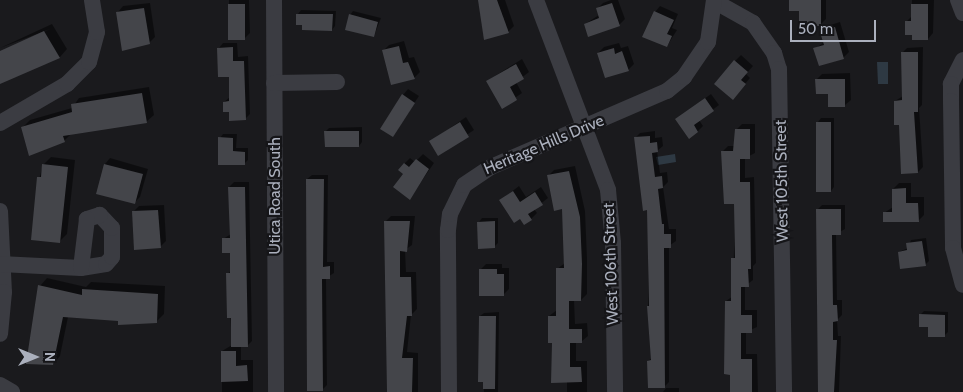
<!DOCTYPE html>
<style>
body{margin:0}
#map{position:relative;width:963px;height:392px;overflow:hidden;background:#1a1a1d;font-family:Cabin,sans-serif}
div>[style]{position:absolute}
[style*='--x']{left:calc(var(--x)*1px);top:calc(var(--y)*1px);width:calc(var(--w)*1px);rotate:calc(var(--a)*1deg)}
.water>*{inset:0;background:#2e3943}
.shadow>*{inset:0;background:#0007}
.building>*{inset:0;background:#44454a}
.minor>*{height:16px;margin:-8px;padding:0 8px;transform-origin:8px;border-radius:8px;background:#3b3c42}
span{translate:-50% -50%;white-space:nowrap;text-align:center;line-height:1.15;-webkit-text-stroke:4.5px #151518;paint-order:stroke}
.street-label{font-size:16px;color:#abb0bd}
.north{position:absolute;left:10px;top:332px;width:50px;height:50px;-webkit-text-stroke:4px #151518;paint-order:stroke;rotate:90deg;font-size:14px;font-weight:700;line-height:20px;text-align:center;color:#abb0bd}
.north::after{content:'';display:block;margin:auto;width:18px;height:22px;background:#abb0bd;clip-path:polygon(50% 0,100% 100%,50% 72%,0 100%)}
.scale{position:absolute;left:790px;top:20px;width:86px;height:22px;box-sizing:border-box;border:2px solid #abb0bd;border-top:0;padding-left:6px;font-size:15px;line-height:18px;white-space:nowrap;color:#abb0bd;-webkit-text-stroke:4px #151518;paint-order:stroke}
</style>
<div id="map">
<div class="water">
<div style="clip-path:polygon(877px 62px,888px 62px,888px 84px,878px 84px)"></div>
<div style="clip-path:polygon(675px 154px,676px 162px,658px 165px,656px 157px)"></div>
</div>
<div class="shadow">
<div style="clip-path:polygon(229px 0,249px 0,250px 33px,244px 39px,229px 39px)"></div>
<div style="clip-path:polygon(479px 0,505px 0,514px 26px,508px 32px)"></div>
<div style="clip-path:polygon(611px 0,618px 0,625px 19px,619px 25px,585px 24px,599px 15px,597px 9px,603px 3px)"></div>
<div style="clip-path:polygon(790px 0,826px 0,826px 19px,820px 25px)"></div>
<div style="clip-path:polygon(912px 0,934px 0,933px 33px,928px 39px,913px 33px,907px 21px,912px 16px)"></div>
<div style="clip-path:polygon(150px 3px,155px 37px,149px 43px,123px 50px,118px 12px,123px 6px)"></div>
<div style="clip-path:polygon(660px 6px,678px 14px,672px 28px,677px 30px,667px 46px,655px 12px)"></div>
<div style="clip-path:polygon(301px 10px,336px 11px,335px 26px,332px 30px,303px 24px,298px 14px)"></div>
<div style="clip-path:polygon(353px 11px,381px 18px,374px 36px,350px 15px)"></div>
<div style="clip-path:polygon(840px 22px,849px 52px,843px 58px,815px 49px,824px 42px,821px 32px,827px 26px)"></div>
<div style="clip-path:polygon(52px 24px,67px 49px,60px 57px,0 83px,0 52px,50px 29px,0 48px)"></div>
<div style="clip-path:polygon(404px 41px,409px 58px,414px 57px,420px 72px,414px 78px,384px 50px,389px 45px)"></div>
<div style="clip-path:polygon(223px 43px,237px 43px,238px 57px,248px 56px,250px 114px,245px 119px,230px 111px,224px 102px,230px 97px,230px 76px,219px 48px)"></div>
<div style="clip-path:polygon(619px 43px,621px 48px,628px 46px,634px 64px,628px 70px,598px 53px,604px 47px)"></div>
<div style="clip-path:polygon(923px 47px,922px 105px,919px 108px,923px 167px,918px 172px,895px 101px,903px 96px,902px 53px,907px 48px)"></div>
<div style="clip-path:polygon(741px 55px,753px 66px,746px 74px,750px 78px,738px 92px,735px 61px)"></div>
<div style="clip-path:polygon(522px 59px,529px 72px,516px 82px,522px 93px,502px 107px,487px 81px)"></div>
<div style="clip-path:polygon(850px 73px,851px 100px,845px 105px,816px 80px,822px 74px)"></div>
<div style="clip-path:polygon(149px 87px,154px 115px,146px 122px,72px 133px,64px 141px,22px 128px,30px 120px,72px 108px,79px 98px)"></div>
<div style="clip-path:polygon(408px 89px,419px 96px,393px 135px,403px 95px)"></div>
<div style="clip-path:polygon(711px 94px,719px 105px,699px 120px,703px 126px,698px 131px,676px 119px)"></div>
<div style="clip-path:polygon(466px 117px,474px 130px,438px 154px,430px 142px)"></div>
<div style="clip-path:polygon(821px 118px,834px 118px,834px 187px,831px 191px,818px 122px)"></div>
<div style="clip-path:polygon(742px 124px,755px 124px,755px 153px,745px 158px,745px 178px,754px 177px,756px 263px,753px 266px,753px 280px,745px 286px,745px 310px,757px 310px,757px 327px,746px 332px,746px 354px,757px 354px,758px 392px,732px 392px,726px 301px,733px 296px,735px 203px,723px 151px,728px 146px,734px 146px,736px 130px)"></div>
<div style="clip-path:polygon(362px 127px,362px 142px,359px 146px,326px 131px,329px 128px)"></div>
<div style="clip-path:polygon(655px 131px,655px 138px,662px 137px,663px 146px,657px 151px,660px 173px,667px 172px,668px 182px,663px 187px,669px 229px,676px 229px,676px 241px,669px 246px,669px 382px,664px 387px,648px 361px,652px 358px,648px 307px,648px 209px,635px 138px,640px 133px)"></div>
<div style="clip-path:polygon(223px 134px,237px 134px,236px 148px,248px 148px,248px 160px,244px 164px,220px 138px)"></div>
<div style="clip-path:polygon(423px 154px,434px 163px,410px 198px,404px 164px,410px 158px,415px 162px)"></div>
<div style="clip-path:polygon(51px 157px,75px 160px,67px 234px,60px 241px,36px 190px,43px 165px)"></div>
<div style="clip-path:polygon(110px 158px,148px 169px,140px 197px,134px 203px,105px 164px)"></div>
<div style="clip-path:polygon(575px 166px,585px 211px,587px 258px,587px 294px,581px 300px,574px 300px,575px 324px,587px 323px,588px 336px,582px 341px,576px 342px,576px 361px,587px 361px,587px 392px,567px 392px,567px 381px,553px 342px,549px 316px,557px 310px,557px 269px,565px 263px,564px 208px,548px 176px,554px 170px)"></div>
<div style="clip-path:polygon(312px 175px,328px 175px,327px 262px,334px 262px,334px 273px,326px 278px,327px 385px,322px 390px,307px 179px)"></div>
<div style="clip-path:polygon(234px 182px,249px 182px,252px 341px,247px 346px,241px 346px,241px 360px,253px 360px,253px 392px,222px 392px,222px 351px,232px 345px,228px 274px,231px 270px,231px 251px,223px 239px,231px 234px,229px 187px)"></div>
<div style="clip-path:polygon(899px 183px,911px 183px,911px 197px,924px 197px,924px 215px,918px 221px,884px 213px,893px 207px,893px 189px)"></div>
<div style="clip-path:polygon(519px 186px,526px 197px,541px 187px,548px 198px,534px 209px,537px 213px,531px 219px,501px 200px)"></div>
<div style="clip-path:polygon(164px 205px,166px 241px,160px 247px,133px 212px,139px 206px)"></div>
<div style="clip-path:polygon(822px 205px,845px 205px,845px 229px,836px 234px,837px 300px,842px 300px,842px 315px,837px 320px,838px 336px,841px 336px,839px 392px,819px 392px,817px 210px)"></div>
<div style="clip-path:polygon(391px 216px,415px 216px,412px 245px,405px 250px,406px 272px,416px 272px,417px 309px,411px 315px,407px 352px,418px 353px,418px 392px,388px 392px,386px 221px)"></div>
<div style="clip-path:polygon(482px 218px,498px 218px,498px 243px,494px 247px,479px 222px)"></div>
<div style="clip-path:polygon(926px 238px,929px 261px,925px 265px,899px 252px,908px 248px,911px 240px)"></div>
<div style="clip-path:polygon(486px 264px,502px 264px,502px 268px,509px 268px,509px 289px,503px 295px,480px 270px)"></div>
<div style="clip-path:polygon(47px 278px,86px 287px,91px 282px,165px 286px,164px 314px,156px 322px,68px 317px,60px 356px,53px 364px,40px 286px)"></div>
<div style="clip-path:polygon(924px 311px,948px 312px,948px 332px,944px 336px,920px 315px)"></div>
<div style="clip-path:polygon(499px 312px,498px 392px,484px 392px,480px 316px,484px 313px)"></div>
<div style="clip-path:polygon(666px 388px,679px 388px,679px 392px,663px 392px)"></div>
</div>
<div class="building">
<div style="clip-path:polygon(478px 0,497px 0,509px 33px,484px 40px)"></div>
<div style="clip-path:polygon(789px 0,821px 0,821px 26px,799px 26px,799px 11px,789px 11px)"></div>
<div style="clip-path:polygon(612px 3px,620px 26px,588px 37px,584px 24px,599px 18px,596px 8px)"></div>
<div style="clip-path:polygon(228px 4px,245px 4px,245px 40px,228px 40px)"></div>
<div style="clip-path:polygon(911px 4px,928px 4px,928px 40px,912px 40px,912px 35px,905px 35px,905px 21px,911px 21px)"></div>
<div style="clip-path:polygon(144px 8px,150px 44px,122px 51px,116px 12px)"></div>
<div style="clip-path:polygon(654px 11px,674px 20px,667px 34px,672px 36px,667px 47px,642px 37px)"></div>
<div style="clip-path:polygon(296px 14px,333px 14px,332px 31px,302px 30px,302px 25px,296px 25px)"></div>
<div style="clip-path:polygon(349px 14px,378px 22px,374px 37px,345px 30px)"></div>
<div style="clip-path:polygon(835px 27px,844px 59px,819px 66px,813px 48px,824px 45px,820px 32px)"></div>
<div style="clip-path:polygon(44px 31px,60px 58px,0 84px,0 51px)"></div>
<div style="clip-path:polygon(399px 46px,403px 63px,408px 62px,415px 79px,391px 85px,382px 50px)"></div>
<div style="clip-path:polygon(233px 47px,233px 61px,244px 61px,246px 120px,229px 121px,229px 112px,223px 112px,223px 102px,229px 101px,229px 77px,218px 77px,217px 48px)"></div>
<div style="clip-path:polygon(614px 48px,615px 54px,622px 51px,629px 71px,605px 78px,597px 53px)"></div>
<div style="clip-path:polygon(901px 52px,918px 52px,918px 112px,914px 112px,918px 173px,901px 174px,899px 125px,894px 125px,894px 101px,902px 100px)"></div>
<div style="clip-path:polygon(734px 60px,748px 72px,741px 80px,746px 84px,733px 100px,714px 84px)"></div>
<div style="clip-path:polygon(516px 64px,524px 79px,510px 87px,517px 100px,502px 109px,486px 81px)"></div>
<div style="clip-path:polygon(815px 79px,845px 79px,845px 107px,828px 107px,828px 94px,816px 94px)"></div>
<div style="clip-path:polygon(142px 93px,147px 123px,63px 136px,65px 142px,29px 156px,21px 127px,72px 112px,71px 104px)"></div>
<div style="clip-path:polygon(402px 94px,415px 103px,393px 137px,380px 129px)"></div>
<div style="clip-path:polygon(705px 98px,714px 111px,694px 125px,698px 132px,689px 139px,675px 119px)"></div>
<div style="clip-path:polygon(460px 122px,469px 137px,438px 156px,429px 141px)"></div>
<div style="clip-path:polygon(816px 122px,831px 122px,831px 192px,816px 192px)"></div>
<div style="clip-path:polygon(735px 129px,750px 129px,750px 159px,740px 159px,740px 182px,750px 182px,751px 269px,748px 269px,749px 287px,741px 287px,741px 315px,752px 315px,752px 333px,741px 333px,741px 359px,752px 359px,752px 392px,730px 392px,730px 375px,724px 374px,725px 301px,731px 301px,731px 258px,735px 258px,734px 204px,724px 204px,721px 151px,733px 151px)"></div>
<div style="clip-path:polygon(324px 131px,359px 131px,359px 147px,325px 147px)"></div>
<div style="clip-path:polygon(650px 136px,650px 143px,657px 142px,658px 152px,652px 153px,655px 177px,662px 176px,663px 188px,658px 189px,662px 224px,664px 224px,664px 234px,671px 234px,671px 248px,664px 248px,665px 388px,648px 388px,647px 361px,651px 360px,647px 306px,649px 306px,647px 210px,643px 211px,634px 137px)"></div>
<div style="clip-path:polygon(218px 137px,233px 138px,233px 151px,245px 152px,245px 165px,218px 165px)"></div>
<div style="clip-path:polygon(416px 159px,429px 169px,410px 200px,393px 187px,403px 174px,398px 170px,404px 163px,409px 167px)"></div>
<div style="clip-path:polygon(42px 164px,68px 167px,60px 243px,31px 240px,37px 177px,41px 177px)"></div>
<div style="clip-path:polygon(104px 164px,143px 174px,135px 204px,96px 194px)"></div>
<div style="clip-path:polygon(569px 171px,580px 217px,582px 264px,581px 301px,569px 301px,569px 329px,582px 329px,582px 343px,570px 343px,570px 367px,581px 367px,582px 382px,551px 383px,552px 343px,548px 343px,548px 316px,556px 316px,556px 268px,564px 268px,562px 209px,554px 211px,547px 175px)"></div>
<div style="clip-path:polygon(306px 179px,324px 179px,323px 267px,330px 266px,330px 279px,322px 279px,323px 391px,307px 391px)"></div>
<div style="clip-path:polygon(228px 187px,245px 187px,248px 347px,231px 347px,231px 318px,227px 318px,226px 273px,230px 273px,230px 253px,222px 253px,222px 238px,230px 238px)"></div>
<div style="clip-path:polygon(906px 188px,906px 203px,918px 203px,919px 222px,883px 222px,883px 212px,892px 212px,892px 189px)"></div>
<div style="clip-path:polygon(513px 191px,520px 202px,535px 192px,543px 205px,528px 214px,532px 220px,524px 225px,520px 219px,514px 223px,499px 200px)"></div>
<div style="clip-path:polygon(816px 209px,841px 209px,841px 235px,832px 235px,833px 305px,837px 305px,838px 321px,833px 322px,833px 340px,837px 340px,834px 392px,818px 392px)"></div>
<div style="clip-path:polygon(158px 210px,161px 248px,134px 250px,132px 211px)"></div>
<div style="clip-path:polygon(384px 221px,410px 221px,407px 252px,400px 251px,400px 277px,411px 277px,412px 316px,407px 316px,402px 358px,413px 358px,412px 392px,387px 392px)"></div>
<div style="clip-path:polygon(495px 221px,495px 248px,478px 249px,477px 222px)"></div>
<div style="clip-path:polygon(922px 241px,926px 266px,900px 269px,898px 252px,907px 250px,906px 243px)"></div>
<div style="clip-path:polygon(479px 269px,497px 269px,497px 274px,504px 274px,504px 296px,479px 296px)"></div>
<div style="clip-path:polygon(38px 285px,82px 295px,82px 289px,158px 294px,157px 323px,118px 325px,118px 321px,63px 317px,53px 365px,26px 364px)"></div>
<div style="clip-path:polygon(919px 314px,945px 315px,945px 337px,928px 337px,928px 327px,919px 327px)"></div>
<div style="clip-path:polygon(479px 316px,496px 316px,495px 389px,483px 389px,483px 382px,478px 382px)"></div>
<div style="clip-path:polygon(221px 351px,236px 351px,236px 366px,247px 365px,248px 381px,221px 382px)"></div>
</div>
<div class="minor">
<div style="--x:274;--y:0;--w:392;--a:89.7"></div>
<div style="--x:536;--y:0;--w:203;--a:69.2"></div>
<div style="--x:608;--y:190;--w:53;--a:84.6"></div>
<div style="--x:613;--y:243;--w:149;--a:89.2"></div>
<div style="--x:958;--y:0;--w:14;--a:69"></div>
<div style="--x:714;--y:1;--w:45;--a:29.4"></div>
<div style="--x:753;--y:23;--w:37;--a:55"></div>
<div style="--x:774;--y:53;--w:17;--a:73"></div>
<div style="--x:779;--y:69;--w:323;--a:89.1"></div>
<div style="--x:963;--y:60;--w:27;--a:117"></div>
<div style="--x:951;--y:84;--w:17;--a:90"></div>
<div style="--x:951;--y:101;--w:147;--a:89.2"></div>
<div style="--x:953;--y:248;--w:38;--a:75"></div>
<div style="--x:274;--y:83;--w:63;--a:-0.9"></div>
<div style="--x:0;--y:123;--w:78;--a:-30.2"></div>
<div style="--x:67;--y:84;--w:31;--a:-45"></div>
<div style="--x:89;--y:62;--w:31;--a:-75"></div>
<div style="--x:97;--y:32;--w:32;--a:-99"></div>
<div style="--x:0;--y:211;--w:81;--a:87.2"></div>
<div style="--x:4;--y:292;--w:42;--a:95.4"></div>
<div style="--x:0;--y:264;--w:81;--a:2.8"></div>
<div style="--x:81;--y:268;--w:25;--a:-9"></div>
<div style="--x:106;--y:264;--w:9;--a:-49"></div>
<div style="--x:112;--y:257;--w:29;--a:-90"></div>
<div style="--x:112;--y:228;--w:18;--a:-133"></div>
<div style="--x:100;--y:215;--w:14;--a:163"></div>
<div style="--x:87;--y:219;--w:49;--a:97"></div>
<div style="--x:0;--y:385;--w:14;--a:30"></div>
<div style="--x:449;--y:392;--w:162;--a:-90.4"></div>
<div style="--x:448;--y:230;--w:16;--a:-83"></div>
<div style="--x:450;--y:214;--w:32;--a:-64"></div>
<div style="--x:464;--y:185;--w:32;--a:-34"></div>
<div style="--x:491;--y:167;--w:192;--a:-23.4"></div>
<div style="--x:667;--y:91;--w:22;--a:-39"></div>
<div style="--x:684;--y:77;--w:42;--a:-55.6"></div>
<div style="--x:708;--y:42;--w:42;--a:-81.9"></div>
</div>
<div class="street-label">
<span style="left:544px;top:145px;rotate:-23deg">Heritage Hills Drive</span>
<span style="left:782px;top:181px;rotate:-91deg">West 105th Street</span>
<span style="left:275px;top:196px;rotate:-90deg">Utica Road South</span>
<span style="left:611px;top:264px;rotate:-92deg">West 106th Street</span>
</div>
<div class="north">N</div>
<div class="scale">50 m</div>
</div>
